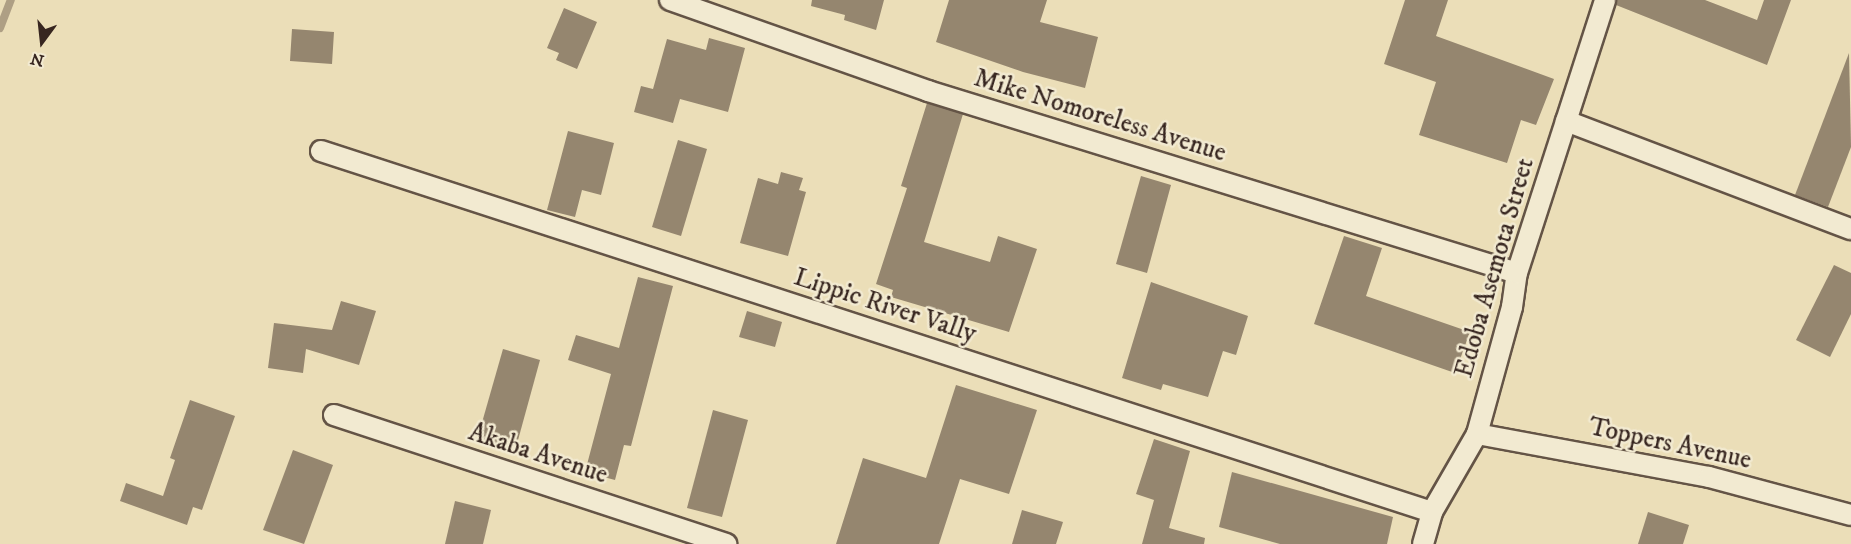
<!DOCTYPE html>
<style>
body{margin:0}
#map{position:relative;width:1851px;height:544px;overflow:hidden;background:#ebdeb8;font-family:"IM FELL DW Pica",serif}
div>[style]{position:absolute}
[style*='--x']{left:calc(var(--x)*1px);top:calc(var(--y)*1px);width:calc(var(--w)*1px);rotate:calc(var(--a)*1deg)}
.stream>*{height:8px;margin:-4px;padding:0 4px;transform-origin:4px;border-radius:4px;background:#ae9f84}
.building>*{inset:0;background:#95866f}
.roads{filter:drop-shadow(2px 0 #645446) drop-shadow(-2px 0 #645446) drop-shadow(0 2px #645446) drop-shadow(0 -2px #645446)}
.minor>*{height:20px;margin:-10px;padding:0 10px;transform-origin:10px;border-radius:10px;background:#f2ead1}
span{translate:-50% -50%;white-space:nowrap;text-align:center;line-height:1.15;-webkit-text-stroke:5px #f2ead1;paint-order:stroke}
.street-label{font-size:26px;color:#372620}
.north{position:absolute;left:12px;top:12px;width:60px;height:60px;-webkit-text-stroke:4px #f2ead1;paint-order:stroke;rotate:195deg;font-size:16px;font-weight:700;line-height:24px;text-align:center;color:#372620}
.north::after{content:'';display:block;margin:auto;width:21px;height:27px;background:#372620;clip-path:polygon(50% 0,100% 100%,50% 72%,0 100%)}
</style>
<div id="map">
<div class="stream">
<div style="--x:0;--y:28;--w:30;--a:-69"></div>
</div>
<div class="building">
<div style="clip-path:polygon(812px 0,884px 0,876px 30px,844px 20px,845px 15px,811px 6px)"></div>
<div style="clip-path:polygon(949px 0,1047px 0,1040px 22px,1098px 37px,1085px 88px,1023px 72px,936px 42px)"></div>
<div style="clip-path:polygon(1405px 0,1448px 0,1436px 36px,1554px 79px,1536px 125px,1521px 120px,1507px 163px,1419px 135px,1436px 82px,1384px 64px)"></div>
<div style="clip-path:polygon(1617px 0,1705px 0,1757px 20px,1764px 0,1791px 0,1767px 65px,1616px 5px)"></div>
<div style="clip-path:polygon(564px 8px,597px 22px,577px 69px,556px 60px,559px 53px,547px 48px)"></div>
<div style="clip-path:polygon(292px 29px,334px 32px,332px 64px,290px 61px)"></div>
<div style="clip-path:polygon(709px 38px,745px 48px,728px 112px,680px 99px,673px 123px,634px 112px,641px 86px,653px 89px,667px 39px,706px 50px)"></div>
<div style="clip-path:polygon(1849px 53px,1851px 147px,1828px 207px,1795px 195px)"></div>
<div style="clip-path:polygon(927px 103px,963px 114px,924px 242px,990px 262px,998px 236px,1037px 249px,1009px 332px,891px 297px,893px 290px,876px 284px,907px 188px,901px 186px)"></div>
<div style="clip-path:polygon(568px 131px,614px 143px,601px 195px,582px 190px,575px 217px,547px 210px)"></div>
<div style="clip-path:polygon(678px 140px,707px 149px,681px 236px,652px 227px)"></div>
<div style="clip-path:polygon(781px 172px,803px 178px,799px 190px,806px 192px,788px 256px,740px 243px,758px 178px,778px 184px)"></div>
<div style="clip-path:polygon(1141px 176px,1171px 185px,1147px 273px,1116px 264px)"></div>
<div style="clip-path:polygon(1344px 236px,1382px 248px,1366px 296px,1470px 332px,1455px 373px,1314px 324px)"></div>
<div style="clip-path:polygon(1834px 265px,1851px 273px,1851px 314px,1830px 357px,1796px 340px)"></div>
<div style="clip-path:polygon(638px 277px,673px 286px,631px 446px,624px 445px,615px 480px,585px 472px,611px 374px,568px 360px,576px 335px,619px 348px)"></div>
<div style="clip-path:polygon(1151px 282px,1248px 316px,1236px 355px,1223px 351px,1208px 397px,1163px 384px,1161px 390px,1122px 378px)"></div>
<div style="clip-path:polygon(341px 301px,376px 311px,359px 365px,306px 349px,303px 373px,268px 368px,274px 323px,332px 330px)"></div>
<div style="clip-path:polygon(747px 311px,782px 322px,775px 347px,739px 337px)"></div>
<div style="clip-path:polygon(503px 349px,540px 360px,515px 451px,477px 440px)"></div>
<div style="clip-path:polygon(956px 385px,1037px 410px,1009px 494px,960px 479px,939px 544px,836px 544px,863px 458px,926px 478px)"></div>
<div style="clip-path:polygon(190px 400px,235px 416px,202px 510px,193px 507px,187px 525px,120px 501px,126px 483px,163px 496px,175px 460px,170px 458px)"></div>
<div style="clip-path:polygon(713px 410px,748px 420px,722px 517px,687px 508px)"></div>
<div style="clip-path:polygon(1154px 439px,1190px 451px,1169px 528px,1205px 538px,1204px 544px,1142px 544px,1154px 500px,1136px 494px)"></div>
<div style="clip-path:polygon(293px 450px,333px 465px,304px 544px,263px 530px)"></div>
<div style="clip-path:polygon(1232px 472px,1393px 517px,1387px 544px,1280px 544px,1219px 527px)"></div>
<div style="clip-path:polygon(455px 501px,491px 510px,483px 544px,445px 544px)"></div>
<div style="clip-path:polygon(1022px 510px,1063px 522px,1056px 544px,1012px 544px)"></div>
<div style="clip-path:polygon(1648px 512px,1689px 525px,1683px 544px,1638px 544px)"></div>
</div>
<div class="roads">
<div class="minor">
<div style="--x:670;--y:0;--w:274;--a:19.4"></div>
<div style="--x:928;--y:91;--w:616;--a:17.17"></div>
<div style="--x:1566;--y:121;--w:305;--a:20.8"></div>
<div style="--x:321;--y:151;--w:1168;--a:18"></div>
<div style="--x:334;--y:415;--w:413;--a:18.2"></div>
<div style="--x:1477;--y:434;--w:236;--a:10.5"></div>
<div style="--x:1709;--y:477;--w:147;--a:15"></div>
<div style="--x:1423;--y:544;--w:33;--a:-74"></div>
<div style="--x:1432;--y:512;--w:90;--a:-60"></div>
<div style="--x:1477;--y:434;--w:132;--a:-74.6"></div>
<div style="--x:1512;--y:307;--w:34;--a:-82"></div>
<div style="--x:1517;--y:273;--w:287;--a:-72.1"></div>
</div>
</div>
<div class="street-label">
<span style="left:1100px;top:116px;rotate:17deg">Mike Nomoreless Avenue</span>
<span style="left:1495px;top:268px;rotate:-74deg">Edoba Asemota Street</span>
<span style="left:885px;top:306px;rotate:18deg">Lippic River Vally</span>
<span style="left:1670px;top:444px;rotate:12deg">Toppers Avenue</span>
<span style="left:538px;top:454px;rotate:18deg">Akaba Avenue</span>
</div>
<div class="north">N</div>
</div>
